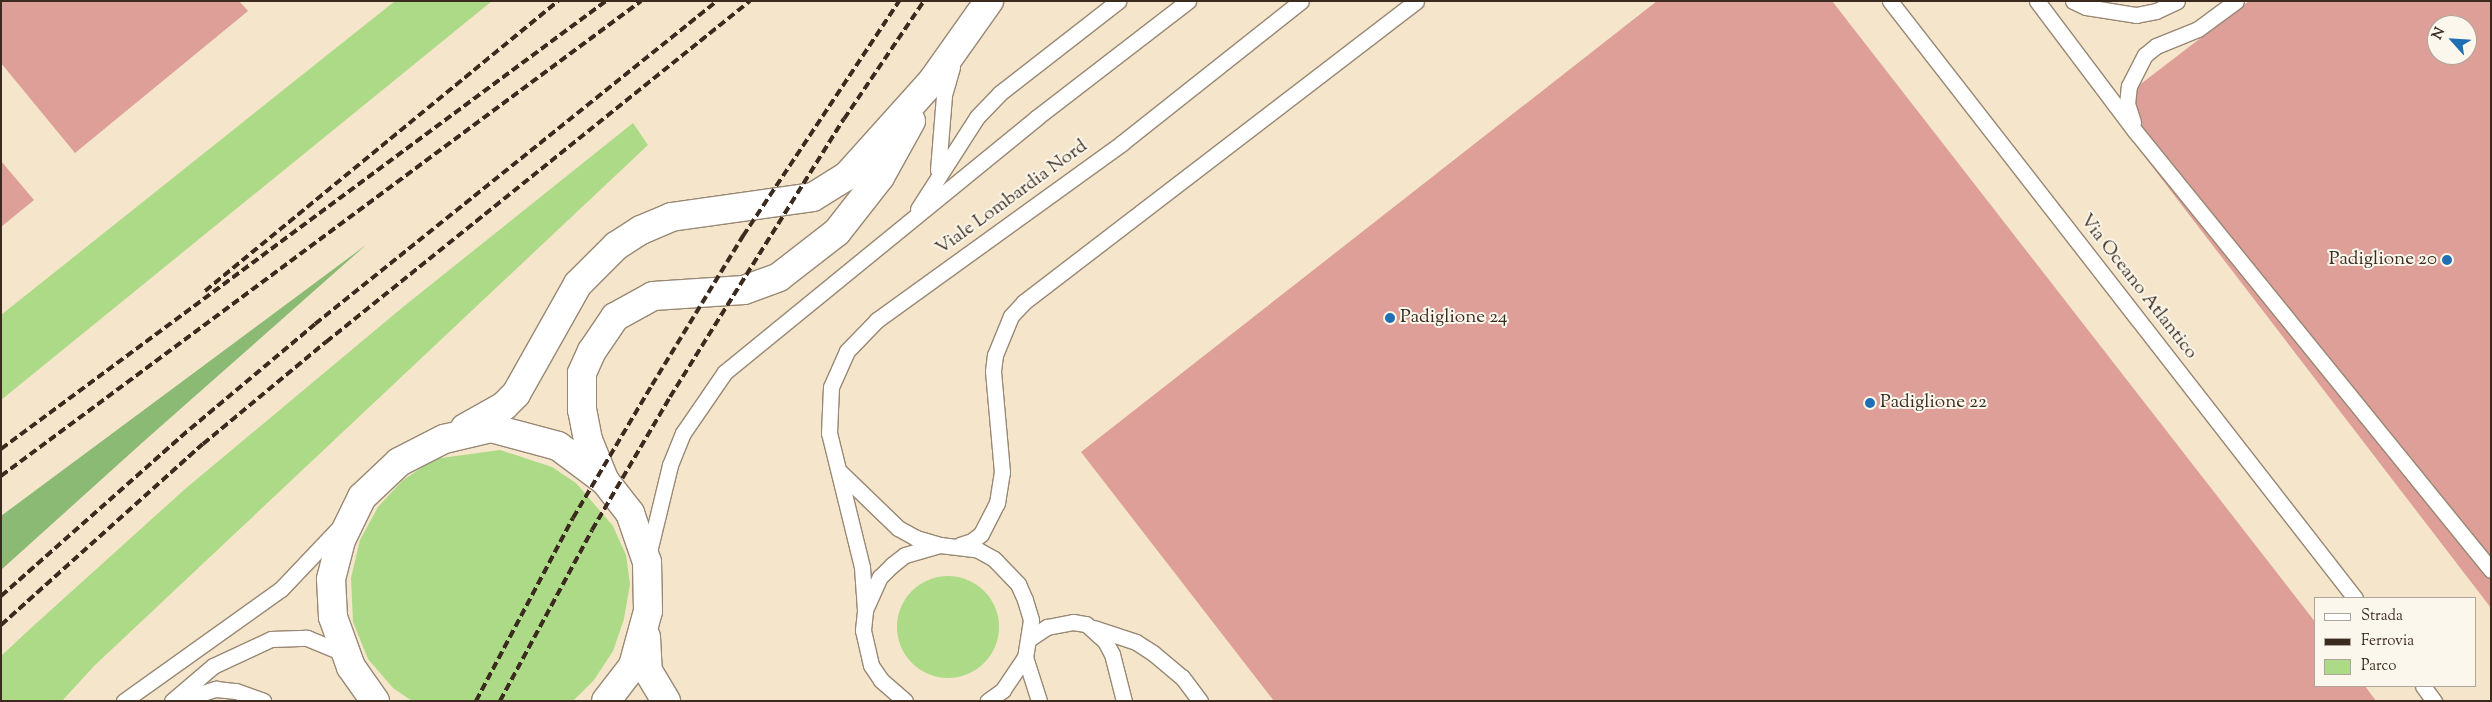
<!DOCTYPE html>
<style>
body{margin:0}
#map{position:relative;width:2492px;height:702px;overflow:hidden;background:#f4e5cb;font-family:"Sorts Mill Goudy",serif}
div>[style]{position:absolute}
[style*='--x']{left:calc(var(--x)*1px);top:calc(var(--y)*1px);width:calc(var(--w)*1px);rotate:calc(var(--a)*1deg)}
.green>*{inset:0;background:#adda86}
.round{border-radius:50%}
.forest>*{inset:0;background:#8aba73}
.building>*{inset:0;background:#dd9f98}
.roads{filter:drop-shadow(1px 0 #988874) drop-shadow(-1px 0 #988874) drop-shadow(0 1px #988874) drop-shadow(0 -1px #988874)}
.service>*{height:15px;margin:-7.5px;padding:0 7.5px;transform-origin:7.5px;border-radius:7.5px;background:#fff}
.tertiary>*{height:28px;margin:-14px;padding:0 14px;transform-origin:14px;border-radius:14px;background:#fff}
.rail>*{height:4px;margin-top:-2px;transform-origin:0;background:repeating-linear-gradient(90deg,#3b2a1e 0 8px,transparent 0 12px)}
.dots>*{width:14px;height:14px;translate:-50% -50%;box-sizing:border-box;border:2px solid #fbf7ec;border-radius:50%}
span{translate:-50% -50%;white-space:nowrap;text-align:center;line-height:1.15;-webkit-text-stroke:4px #fbf7ec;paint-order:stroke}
.street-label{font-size:19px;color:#3b2a1e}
.poi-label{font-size:19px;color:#3b2a1e}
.right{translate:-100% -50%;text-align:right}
.left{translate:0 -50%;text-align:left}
.frame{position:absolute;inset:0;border:2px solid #3b2a1e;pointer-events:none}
.legend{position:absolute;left:2314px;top:597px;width:162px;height:90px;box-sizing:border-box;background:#fbf7ec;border:1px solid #aea59a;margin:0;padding:6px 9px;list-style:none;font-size:15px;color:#3b2a1e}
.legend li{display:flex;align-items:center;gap:10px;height:25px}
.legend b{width:25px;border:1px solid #aea59a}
.north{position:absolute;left:2427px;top:15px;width:50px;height:50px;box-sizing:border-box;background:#fbf7ec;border:1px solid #aea59a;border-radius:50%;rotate:296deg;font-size:14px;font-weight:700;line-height:20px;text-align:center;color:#3b2a1e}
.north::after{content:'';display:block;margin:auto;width:18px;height:22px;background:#1f6fb2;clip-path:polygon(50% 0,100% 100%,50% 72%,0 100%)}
</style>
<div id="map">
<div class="green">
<div style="clip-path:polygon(395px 1px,492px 1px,1px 400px,1px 315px)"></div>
<div style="clip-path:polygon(633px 123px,648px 145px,94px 666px,62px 701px,1px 701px,1px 656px,30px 629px,185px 489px,403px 307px)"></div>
<div style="clip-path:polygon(500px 450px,552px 467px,576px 483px,613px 526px,626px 555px,630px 584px,624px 619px,613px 651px,594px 680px,573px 701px,412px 701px,393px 688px,368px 659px,353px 622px,351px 578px,360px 540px,378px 507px,402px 481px,434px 459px)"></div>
<div class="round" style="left:897px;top:576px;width:102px;height:102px"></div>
</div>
<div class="forest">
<div style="clip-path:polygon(366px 245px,143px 442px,1px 570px,1px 516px)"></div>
</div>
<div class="building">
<div style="clip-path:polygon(1px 1px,239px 1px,248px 11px,75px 153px,1px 63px)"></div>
<div style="clip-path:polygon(1657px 1px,1832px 1px,2316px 623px,2316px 686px,2365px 686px,2376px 701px,1274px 701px,1081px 452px)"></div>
<div style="clip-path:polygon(evenodd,2249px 1px,2491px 1px,2491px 608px,2108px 109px,2249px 1px,2437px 25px,2467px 25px,2467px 55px,2437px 55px,2437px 25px)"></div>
<div style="clip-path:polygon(1px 161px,34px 200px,1px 227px)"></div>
</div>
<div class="roads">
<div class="service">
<div style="--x:1890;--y:1;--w:757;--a:52.09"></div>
<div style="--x:2037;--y:1;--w:163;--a:53"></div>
<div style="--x:2135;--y:131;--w:565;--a:50.96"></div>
<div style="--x:2073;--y:1;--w:14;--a:25"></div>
<div style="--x:2086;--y:7;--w:51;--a:9.1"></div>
<div style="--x:2136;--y:15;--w:20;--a:-11"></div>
<div style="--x:2156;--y:11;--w:23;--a:-25"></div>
<div style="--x:2133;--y:122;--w:19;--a:-108"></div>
<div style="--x:2127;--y:104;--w:18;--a:-84"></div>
<div style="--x:2129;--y:86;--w:35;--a:-63"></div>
<div style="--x:2145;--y:55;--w:14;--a:-39"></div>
<div style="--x:2156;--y:46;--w:45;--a:-22"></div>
<div style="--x:2198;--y:29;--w:47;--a:-36.4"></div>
<div style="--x:938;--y:170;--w:75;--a:-85.4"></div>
<div style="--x:944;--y:95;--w:29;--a:-74"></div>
<div style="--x:918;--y:209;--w:109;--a:-57.3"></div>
<div style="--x:977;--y:117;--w:33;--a:-46"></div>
<div style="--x:1000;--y:93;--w:150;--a:-37.9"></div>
<div style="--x:840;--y:472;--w:81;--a:44"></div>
<div style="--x:898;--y:528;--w:21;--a:29"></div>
<div style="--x:916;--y:538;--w:25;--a:16"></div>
<div style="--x:960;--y:545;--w:13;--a:-18"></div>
<div style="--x:972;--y:541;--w:11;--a:-38"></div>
<div style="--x:981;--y:534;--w:35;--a:-63"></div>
<div style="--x:997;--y:503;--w:31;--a:-81"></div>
<div style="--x:1002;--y:472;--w:101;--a:-95.1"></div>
<div style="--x:993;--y:371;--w:16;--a:-83"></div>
<div style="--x:995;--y:355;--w:42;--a:-67.7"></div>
<div style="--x:1011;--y:316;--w:19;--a:-47"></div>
<div style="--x:1024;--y:302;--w:494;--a:-37.5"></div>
<div style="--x:648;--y:556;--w:94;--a:-76.4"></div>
<div style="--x:670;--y:465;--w:35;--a:-68"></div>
<div style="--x:683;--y:433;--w:74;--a:-55.5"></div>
<div style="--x:725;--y:372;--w:402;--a:-39.2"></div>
<div style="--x:1036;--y:118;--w:192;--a:-37.6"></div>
<div style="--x:865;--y:610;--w:43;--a:-94"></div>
<div style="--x:862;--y:567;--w:138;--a:-103.8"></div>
<div style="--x:829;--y:433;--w:46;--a:-87.5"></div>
<div style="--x:831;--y:387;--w:39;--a:-66"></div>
<div style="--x:847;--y:351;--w:43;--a:-45.9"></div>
<div style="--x:877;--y:320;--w:302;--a:-35.8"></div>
<div style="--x:1122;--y:143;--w:228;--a:-38.4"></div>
<div style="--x:1094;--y:628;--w:44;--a:18.4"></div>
<div style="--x:1136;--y:642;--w:20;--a:33"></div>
<div style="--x:1153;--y:653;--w:38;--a:40"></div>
<div style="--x:1182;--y:677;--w:30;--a:53"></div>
<div style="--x:1029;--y:639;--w:22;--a:-34"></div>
<div style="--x:1047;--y:627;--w:26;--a:-11"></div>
<div style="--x:1073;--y:622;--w:13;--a:9"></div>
<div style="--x:1086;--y:624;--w:25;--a:42"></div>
<div style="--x:1105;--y:641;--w:15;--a:62"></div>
<div style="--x:1112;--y:654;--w:49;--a:75.7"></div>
<div style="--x:1025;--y:657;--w:46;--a:72.3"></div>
<div style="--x:2423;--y:686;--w:19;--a:54"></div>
<div style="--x:124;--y:701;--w:193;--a:-35.5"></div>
<div style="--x:281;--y:589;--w:81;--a:-46.5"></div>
<div style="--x:172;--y:701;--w:54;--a:-40.5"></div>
<div style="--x:213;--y:666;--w:64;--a:-25"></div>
<div style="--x:271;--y:639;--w:36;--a:-2"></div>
<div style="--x:307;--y:638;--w:42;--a:22.3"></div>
<div style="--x:178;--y:701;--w:40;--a:-18"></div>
<div style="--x:216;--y:689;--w:20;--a:6"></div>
<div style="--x:236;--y:691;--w:29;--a:20"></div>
<div style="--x:905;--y:701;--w:32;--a:-139"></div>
<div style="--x:881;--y:680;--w:18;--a:-124"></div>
<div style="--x:871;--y:665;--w:36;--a:-103"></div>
<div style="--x:863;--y:630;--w:20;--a:-84"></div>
<div style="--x:865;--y:610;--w:36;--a:-66"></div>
<div style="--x:880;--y:577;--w:17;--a:-45"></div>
<div style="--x:892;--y:565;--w:16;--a:-38"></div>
<div style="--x:905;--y:555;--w:36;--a:-16"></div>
<div style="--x:940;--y:545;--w:38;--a:7"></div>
<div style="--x:978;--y:550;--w:18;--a:29"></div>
<div style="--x:994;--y:559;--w:35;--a:46"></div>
<div style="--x:1018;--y:584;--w:17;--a:66"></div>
<div style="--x:1025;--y:600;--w:21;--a:73"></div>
<div style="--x:1031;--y:620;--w:37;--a:99"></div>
<div style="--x:1025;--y:657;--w:40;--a:124"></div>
<div style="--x:1003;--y:690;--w:19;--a:144"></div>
</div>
<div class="tertiary">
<div style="--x:465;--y:428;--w:45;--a:-29.4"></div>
<div style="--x:504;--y:406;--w:17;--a:-45"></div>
<div style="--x:516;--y:394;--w:126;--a:-60.6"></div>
<div style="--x:578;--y:284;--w:54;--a:-45"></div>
<div style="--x:616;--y:246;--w:30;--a:-33"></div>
<div style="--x:641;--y:230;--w:33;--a:-23"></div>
<div style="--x:671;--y:217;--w:143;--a:-8"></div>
<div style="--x:813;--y:197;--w:40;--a:-32"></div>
<div style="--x:847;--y:176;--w:129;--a:-48.1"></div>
<div style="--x:933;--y:80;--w:97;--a:-54.7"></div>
<div style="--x:604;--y:479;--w:42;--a:-112.3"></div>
<div style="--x:588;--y:440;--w:31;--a:-101"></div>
<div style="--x:582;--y:410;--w:37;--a:-90"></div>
<div style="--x:582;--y:373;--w:24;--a:-66"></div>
<div style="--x:592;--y:351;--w:41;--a:-55.9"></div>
<div style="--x:615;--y:317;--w:43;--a:-28.9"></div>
<div style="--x:653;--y:296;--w:91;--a:-3.8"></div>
<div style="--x:744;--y:290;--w:37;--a:-20"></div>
<div style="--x:779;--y:277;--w:73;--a:-37.8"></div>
<div style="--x:837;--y:232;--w:70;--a:-52"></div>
<div style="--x:880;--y:177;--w:64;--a:-61"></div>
<div style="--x:646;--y:637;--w:34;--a:87"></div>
<div style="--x:648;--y:671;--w:35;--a:59"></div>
<div style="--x:375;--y:701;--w:42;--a:-125.2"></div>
<div style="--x:351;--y:667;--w:53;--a:-109.8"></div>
<div style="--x:333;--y:617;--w:38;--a:-93"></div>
<div style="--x:331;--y:579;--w:40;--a:-75.6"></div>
<div style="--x:341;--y:540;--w:48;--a:-64"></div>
<div style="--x:362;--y:497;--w:51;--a:-43.4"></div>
<div style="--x:399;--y:462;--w:51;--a:-27.1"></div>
<div style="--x:444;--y:439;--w:48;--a:-13.2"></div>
<div style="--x:491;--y:428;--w:69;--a:15"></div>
<div style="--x:558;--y:446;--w:59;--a:36.7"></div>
<div style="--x:605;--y:481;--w:41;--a:52"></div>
<div style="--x:630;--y:513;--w:52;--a:70.9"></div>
<div style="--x:647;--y:562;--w:49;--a:88.8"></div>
<div style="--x:648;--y:611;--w:57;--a:105.3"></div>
<div style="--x:633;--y:666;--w:44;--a:127.6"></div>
</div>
</div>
<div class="rail">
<div style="--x:205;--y:291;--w:457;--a:-39.4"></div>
<div style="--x:1;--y:449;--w:753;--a:-36.52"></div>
<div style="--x:1;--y:476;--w:797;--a:-36.58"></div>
<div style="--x:1;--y:596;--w:252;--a:-41.5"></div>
<div style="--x:190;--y:429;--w:163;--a:-40"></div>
<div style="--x:315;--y:324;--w:516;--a:-38.78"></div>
<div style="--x:1;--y:625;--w:271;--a:-41.9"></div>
<div style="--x:203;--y:444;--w:160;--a:-39.7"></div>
<div style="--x:326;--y:342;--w:544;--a:-38.81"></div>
<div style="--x:476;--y:701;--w:207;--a:-62.1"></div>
<div style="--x:573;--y:518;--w:155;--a:-59.3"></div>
<div style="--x:652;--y:385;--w:175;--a:-58.6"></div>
<div style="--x:743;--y:236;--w:282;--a:-56.4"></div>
<div style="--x:500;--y:701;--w:194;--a:-61.7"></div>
<div style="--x:592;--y:530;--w:154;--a:-59.6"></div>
<div style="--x:670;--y:397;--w:328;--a:-58"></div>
<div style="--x:844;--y:119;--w:143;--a:-55.9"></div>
</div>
<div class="dots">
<div style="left:2447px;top:260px;background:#1f6fb2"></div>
<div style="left:1390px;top:318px;background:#1f6fb2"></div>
<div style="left:1870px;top:403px;background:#1f6fb2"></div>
</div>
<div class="street-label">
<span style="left:1012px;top:198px;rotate:-36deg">Viale Lombardia Nord</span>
<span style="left:2138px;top:287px;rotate:52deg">Via Oceano Atlantico</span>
</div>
<div class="poi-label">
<span class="right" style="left:2437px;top:260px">Padiglione 20</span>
<span class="left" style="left:1400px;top:318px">Padiglione 24</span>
<span class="left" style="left:1880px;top:403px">Padiglione 22</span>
</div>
<div class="frame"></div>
<ul class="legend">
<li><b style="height:6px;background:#fff"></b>Strada</li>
<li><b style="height:6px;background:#3b2a1e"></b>Ferrovia</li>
<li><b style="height:14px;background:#adda86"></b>Parco</li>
</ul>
<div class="north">N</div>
</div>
